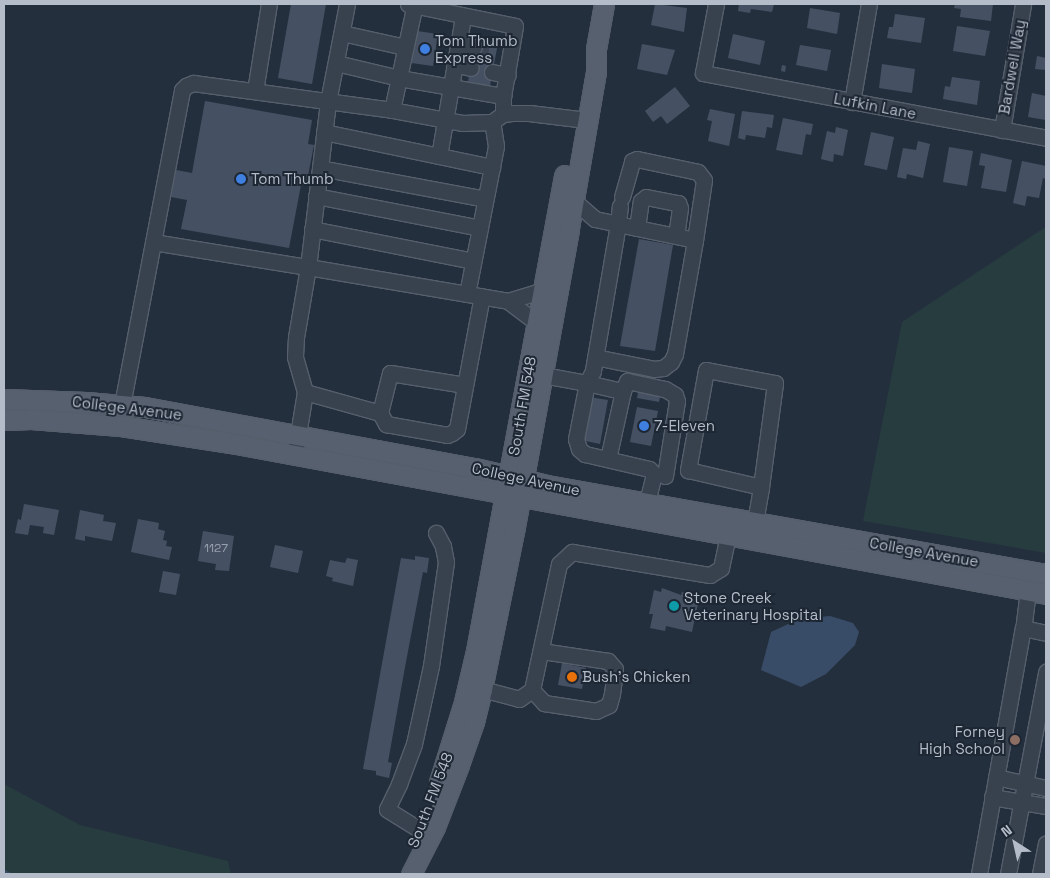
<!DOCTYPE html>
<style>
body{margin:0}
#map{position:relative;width:1050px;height:878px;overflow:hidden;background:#242f3e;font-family:"Space Grotesk",sans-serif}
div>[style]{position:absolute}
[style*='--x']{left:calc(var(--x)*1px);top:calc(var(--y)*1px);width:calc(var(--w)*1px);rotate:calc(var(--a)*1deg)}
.green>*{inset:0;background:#263c3f}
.water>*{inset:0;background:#394c67}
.stream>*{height:3px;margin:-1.5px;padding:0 1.5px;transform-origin:1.5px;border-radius:1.5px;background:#394c67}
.building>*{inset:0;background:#455162}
.minor-tunnel>*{height:15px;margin-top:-7.5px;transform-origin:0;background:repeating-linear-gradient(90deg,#3a4453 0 15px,transparent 0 23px)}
.roads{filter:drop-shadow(1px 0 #565f6c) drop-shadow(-1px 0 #565f6c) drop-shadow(0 1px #565f6c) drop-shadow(0 -1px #565f6c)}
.minor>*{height:15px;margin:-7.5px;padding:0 7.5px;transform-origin:7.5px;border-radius:7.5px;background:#38414e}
.major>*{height:19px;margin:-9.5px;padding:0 9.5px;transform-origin:9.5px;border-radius:9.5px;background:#56606e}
.dots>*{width:14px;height:14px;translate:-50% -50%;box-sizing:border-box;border:2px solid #1d2633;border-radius:50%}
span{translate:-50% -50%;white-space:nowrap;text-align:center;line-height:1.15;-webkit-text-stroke:4px #1d2633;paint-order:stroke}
.number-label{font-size:12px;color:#98a1af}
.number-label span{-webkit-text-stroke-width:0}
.poi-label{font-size:15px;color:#b4bcc9}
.left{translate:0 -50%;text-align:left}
.right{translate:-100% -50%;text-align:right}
.street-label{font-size:15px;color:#b4bcc9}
.frame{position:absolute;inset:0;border:5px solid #b4bcc9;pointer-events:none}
.north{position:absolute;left:990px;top:818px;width:50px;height:50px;-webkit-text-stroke:4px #1d2633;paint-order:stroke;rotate:325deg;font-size:14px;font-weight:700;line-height:20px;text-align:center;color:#b4bcc9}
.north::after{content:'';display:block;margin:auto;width:18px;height:22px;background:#b4bcc9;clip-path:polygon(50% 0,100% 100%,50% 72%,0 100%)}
</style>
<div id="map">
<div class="green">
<div style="clip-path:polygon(1044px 228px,1046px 229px,1046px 553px,863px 521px,902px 322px)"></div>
<div style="clip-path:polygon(4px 784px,80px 825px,228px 861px,231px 874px,4px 874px)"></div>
</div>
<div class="water">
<div style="clip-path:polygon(830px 616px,853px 623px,859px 632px,855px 645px,826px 674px,801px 687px,761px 670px,771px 632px,799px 619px)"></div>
</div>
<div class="stream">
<div style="--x:4;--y:871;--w:7;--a:27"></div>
</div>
<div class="building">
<div style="clip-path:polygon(291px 4px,326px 4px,312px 84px,278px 78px)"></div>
<div style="clip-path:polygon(655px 4px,687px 8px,684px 32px,651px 25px)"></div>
<div style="clip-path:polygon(739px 4px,774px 4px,772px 12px,751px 9px,750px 13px,738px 11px)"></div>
<div style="clip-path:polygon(955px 4px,993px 4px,991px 21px,960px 17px,961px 9px,954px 8px)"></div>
<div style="clip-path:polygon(810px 8px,840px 13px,837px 34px,807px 28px)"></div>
<div style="clip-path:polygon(895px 14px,925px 18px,921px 43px,887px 38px,889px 27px,893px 27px)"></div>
<div style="clip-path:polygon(957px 26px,990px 31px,985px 56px,953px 51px)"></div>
<div style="clip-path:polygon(417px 31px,438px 34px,433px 66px,411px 63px)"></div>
<div style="clip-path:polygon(733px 34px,765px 41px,760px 65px,728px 58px)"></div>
<div style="clip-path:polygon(476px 39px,498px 43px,489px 91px,467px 87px)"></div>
<div style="clip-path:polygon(642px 44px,675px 50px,667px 75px,637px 69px)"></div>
<div style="clip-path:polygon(800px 45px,831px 50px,827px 71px,796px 65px)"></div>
<div style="clip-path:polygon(1037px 56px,1046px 58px,1046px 70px,1035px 69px)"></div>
<div style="clip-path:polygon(882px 64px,915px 69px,912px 93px,879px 88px)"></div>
<div style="clip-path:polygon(782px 65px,786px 66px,785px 72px,781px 71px)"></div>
<div style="clip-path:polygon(952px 77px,980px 81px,977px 105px,943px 99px,945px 86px,950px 87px)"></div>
<div style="clip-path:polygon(675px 87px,690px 106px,667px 124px,661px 116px,653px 122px,645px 111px)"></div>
<div style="clip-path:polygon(1032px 93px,1046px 96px,1046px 120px,1028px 117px)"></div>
<div style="clip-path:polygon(205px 101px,312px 120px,308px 144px,314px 145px,306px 186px,301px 185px,289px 248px,181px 229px,187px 200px,171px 197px,176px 170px,192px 173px)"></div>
<div style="clip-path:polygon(710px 109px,735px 114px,729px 146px,708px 141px,712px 121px,707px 120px)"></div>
<div style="clip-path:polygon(742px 111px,774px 115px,772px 128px,767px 127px,765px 138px,746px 135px,745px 140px,738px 138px)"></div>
<div style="clip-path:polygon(783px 118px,813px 124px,811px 135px,806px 134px,802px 155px,776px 150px)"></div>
<div style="clip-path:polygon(836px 127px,848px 130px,843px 156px,834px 154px,833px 162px,821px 159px,827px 131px,835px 133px)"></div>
<div style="clip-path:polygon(871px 132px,894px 137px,887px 170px,864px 165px)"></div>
<div style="clip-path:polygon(918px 141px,930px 144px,923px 178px,907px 174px,906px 179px,897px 177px,903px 148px,916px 150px)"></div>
<div style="clip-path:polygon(949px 147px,973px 151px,967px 186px,943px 182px)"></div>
<div style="clip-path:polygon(981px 153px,1012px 160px,1006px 192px,981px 188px,985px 166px,979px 165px)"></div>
<div style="clip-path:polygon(1022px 161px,1046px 166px,1046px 179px,1043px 178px,1039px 198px,1027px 196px,1025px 206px,1013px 203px)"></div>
<div style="clip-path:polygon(639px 239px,673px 245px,655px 351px,620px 346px)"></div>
<div style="clip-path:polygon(639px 387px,661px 391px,659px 402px,637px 398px)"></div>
<div style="clip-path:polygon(589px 397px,608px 400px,600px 444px,581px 440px)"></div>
<div style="clip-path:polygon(637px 407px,658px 411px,651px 446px,630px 442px)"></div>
<div style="clip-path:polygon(24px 504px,59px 510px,54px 535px,43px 533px,44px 527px,30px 525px,28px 535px,15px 533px,18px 519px,21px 520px)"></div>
<div style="clip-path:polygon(80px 510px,104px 515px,103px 521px,116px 523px,112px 541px,85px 536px,85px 541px,75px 539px)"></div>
<div style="clip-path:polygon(138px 519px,159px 523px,158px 529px,165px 531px,163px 540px,167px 541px,166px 546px,172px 547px,169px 560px,131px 552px)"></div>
<div style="clip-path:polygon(203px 531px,234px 536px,229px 571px,215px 570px,216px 564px,198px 561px)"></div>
<div style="clip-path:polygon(275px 545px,303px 551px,298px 573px,270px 567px)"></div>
<div style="clip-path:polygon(415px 556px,429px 558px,427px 573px,423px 572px,405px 667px,388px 762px,392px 763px,389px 778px,376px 775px,376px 771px,363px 769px,401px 558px,415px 560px)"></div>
<div style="clip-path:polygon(347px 558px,358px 560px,353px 586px,332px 581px,333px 578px,326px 576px,330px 560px,345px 563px)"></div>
<div style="clip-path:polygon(163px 571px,180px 574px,176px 595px,159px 592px)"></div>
<div style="clip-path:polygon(662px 588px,681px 595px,682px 592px,694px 594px,694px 598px,699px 599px,692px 632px,666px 626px,665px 631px,650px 628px,653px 614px,649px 614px,654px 590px,661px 592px)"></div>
<div style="clip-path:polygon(562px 663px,586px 668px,582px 689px,558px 685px)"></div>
</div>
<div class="minor-tunnel">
<div style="--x:474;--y:47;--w:22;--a:10"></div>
</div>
<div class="roads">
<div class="minor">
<div style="--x:347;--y:4;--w:100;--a:101"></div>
<div style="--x:328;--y:102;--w:166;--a:96.9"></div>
<div style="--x:308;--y:267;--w:203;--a:9.6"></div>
<div style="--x:408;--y:4;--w:109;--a:11.6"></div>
<div style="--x:515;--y:26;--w:71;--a:99.7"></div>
<div style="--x:503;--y:96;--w:18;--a:90"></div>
<div style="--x:716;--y:4;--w:70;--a:100.7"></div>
<div style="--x:703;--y:73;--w:349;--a:10.7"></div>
<div style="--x:342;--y:33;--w:65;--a:12.5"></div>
<div style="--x:458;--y:44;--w:16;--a:11"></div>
<div style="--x:336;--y:63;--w:65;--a:13.4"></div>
<div style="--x:399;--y:78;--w:106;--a:9.8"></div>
<div style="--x:454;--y:64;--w:17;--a:13"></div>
<div style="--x:492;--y:72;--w:16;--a:11"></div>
<div style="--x:255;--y:91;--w:88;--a:-80.9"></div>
<div style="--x:852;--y:102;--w:99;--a:-80.2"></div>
<div style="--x:392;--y:110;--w:108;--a:-77.8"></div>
<div style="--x:1002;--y:130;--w:128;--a:-80.5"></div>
<div style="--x:324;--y:132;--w:172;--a:11.8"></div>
<div style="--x:439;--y:156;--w:141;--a:-80.2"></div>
<div style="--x:320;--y:168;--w:168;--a:10.6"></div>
<div style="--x:316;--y:196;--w:167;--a:11"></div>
<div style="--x:622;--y:197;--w:37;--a:-74"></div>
<div style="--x:632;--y:161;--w:5;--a:-22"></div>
<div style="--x:637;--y:159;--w:62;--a:12"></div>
<div style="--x:698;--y:172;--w:10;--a:53"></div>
<div style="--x:704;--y:180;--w:61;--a:98.5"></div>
<div style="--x:573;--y:200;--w:29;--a:41"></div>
<div style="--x:595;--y:219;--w:24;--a:12"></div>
<div style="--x:618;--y:224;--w:149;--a:99.7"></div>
<div style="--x:593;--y:371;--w:13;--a:117"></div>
<div style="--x:587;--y:383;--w:37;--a:13"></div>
<div style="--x:623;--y:391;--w:11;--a:-68"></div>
<div style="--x:627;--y:381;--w:39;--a:12"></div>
<div style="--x:665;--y:389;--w:12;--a:31"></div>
<div style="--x:675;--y:395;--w:6;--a:72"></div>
<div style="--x:677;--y:401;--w:76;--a:99.1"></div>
<div style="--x:637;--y:228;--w:27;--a:-82"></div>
<div style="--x:641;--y:201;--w:6;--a:-39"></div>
<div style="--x:646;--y:197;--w:33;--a:11"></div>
<div style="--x:678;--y:203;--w:5;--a:68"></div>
<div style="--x:680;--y:208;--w:27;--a:98"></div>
<div style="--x:312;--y:229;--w:164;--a:11.2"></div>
<div style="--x:153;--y:242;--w:157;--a:9.2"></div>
<div style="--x:308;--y:267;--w:71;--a:99.7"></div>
<div style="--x:296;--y:337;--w:20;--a:93"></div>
<div style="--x:295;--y:357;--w:36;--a:74"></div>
<div style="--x:305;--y:392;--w:56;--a:99.3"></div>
<div style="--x:467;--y:294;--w:151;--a:-78.9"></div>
<div style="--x:496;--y:146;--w:24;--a:-99"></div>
<div style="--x:537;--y:323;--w:36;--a:-143"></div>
<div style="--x:508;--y:301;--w:37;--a:-17"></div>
<div style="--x:595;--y:357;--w:60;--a:11.5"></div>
<div style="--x:654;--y:369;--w:9;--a:-6"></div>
<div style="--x:663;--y:368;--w:10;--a:-37"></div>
<div style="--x:671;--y:362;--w:9;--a:-63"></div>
<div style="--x:675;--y:354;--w:116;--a:-80"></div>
<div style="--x:695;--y:240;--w:79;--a:-168.3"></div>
<div style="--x:618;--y:224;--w:18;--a:-84"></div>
<div style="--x:532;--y:373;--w:56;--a:10.3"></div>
<div style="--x:587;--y:383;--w:57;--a:101.1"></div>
<div style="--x:576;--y:439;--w:10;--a:73"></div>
<div style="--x:579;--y:449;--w:8;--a:40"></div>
<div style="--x:585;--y:454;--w:66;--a:13.2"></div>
<div style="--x:649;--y:469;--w:7;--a:45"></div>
<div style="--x:654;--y:474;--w:30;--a:104"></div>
<div style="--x:305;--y:392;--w:78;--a:15.6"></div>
<div style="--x:380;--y:413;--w:13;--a:61"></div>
<div style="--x:386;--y:424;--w:62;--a:10.2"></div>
<div style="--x:447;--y:435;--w:5;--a:-22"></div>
<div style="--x:452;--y:433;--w:6;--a:-39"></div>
<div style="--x:457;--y:429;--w:135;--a:-79.4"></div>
<div style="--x:122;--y:405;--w:321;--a:-79.2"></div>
<div style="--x:182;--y:90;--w:6;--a:-45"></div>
<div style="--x:186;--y:86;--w:8;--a:-23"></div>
<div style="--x:193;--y:83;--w:201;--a:7.7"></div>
<div style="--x:392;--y:110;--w:71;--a:10.5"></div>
<div style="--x:462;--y:123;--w:30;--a:-2"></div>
<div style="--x:492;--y:122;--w:14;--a:-36"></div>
<div style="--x:503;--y:114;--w:9;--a:-6"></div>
<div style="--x:512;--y:113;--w:17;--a:0"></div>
<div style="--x:529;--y:113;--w:58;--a:6.9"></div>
<div style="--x:380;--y:413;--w:41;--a:-76"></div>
<div style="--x:390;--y:373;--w:76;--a:9.1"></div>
<div style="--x:608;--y:459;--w:70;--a:-77.6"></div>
<div style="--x:755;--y:522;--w:36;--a:-80"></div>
<div style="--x:761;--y:487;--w:105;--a:-82.3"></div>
<div style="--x:775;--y:383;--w:70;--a:-169.3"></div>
<div style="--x:706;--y:370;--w:102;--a:100.2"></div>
<div style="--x:688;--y:470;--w:75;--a:13.1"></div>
<div style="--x:1028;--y:590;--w:38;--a:97"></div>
<div style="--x:1023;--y:628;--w:24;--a:12"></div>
<div style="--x:482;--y:689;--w:38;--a:15"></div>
<div style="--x:519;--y:699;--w:16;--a:-35"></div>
<div style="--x:532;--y:690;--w:129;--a:-77.9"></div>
<div style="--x:559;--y:564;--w:18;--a:-43"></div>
<div style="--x:572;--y:552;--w:140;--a:9.5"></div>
<div style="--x:710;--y:575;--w:13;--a:-32"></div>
<div style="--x:721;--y:568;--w:34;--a:-78"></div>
<div style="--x:532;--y:690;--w:18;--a:47"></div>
<div style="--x:544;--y:703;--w:53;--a:8.7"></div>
<div style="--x:596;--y:711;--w:14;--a:-25"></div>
<div style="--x:609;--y:705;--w:11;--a:-75"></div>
<div style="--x:612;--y:694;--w:25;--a:-83"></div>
<div style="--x:615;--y:669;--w:11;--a:-131"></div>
<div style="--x:608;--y:661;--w:68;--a:-171.5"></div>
<div style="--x:996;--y:777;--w:51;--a:12.4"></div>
<div style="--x:992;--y:797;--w:55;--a:9.5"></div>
<div style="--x:420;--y:830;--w:39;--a:-148"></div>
<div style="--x:387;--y:809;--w:28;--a:-64"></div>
<div style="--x:399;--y:784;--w:43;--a:-69.4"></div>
<div style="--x:414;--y:744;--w:80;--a:-77.7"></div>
<div style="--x:431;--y:666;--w:105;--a:-81.8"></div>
<div style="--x:446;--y:562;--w:16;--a:-101"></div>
<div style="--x:443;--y:546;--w:15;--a:-118"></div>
<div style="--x:979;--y:874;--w:250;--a:-79.9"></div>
<div style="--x:1008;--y:874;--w:206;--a:-79.3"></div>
<div style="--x:1040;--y:874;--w:31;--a:-79"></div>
</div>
<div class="major">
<div style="--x:4;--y:399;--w:82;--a:2.1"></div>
<div style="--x:86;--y:402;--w:59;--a:4.8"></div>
<div style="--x:145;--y:407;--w:336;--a:10.5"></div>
<div style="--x:475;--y:468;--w:74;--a:13.3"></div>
<div style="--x:547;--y:485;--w:507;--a:10.11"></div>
<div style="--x:4;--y:420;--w:27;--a:-2"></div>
<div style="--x:31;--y:419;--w:90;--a:4.4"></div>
<div style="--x:121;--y:426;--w:116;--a:8.9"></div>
<div style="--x:236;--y:444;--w:824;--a:10.49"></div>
<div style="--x:439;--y:782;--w:84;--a:-72.6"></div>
<div style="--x:464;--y:702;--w:52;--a:-76.8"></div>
<div style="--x:476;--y:651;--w:484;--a:-79.5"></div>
<div style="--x:411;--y:874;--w:53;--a:-62.9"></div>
<div style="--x:435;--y:827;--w:66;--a:-68.8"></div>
<div style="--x:459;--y:765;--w:46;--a:-70.8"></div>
<div style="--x:474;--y:722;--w:34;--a:-76"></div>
<div style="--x:482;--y:689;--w:160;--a:-78.5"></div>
<div style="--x:514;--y:532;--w:309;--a:-79.7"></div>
<div style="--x:569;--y:228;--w:159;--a:-80.2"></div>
<div style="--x:596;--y:71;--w:22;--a:-90"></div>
<div style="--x:596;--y:49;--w:46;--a:-79.9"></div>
</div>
</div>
<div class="dots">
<div style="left:425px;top:49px;background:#3f7fe0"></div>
<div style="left:241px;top:179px;background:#3f7fe0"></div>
<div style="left:644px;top:426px;background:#3f7fe0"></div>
<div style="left:674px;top:606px;background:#0f9aa8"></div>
<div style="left:572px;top:677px;background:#e8710a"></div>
<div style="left:1015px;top:740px;background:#8d6e63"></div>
</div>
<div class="number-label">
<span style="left:216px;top:549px">1127</span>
</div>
<div class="poi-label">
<span class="left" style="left:435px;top:49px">Tom Thumb<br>Express</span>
<span class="left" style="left:251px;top:179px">Tom Thumb</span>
<span class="left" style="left:654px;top:426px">7-Eleven</span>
<span class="left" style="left:684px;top:606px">Stone Creek<br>Veterinary Hospital</span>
<span class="left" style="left:582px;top:677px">Bush's Chicken</span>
<span class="right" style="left:1005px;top:740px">Forney<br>High School</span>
</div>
<div class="street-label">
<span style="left:1012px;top:67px;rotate:-80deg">Bardwell Way</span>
<span style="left:875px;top:106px;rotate:11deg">Lufkin Lane</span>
<span style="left:522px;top:406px;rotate:-80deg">South FM 548</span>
<span style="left:127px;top:408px;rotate:7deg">College Avenue</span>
<span style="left:526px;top:479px;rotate:12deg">College Avenue</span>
<span style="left:924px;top:552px;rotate:10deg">College Avenue</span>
<span style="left:430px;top:800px;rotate:-69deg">South FM 548</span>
</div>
<div class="frame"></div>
<div class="north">N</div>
</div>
